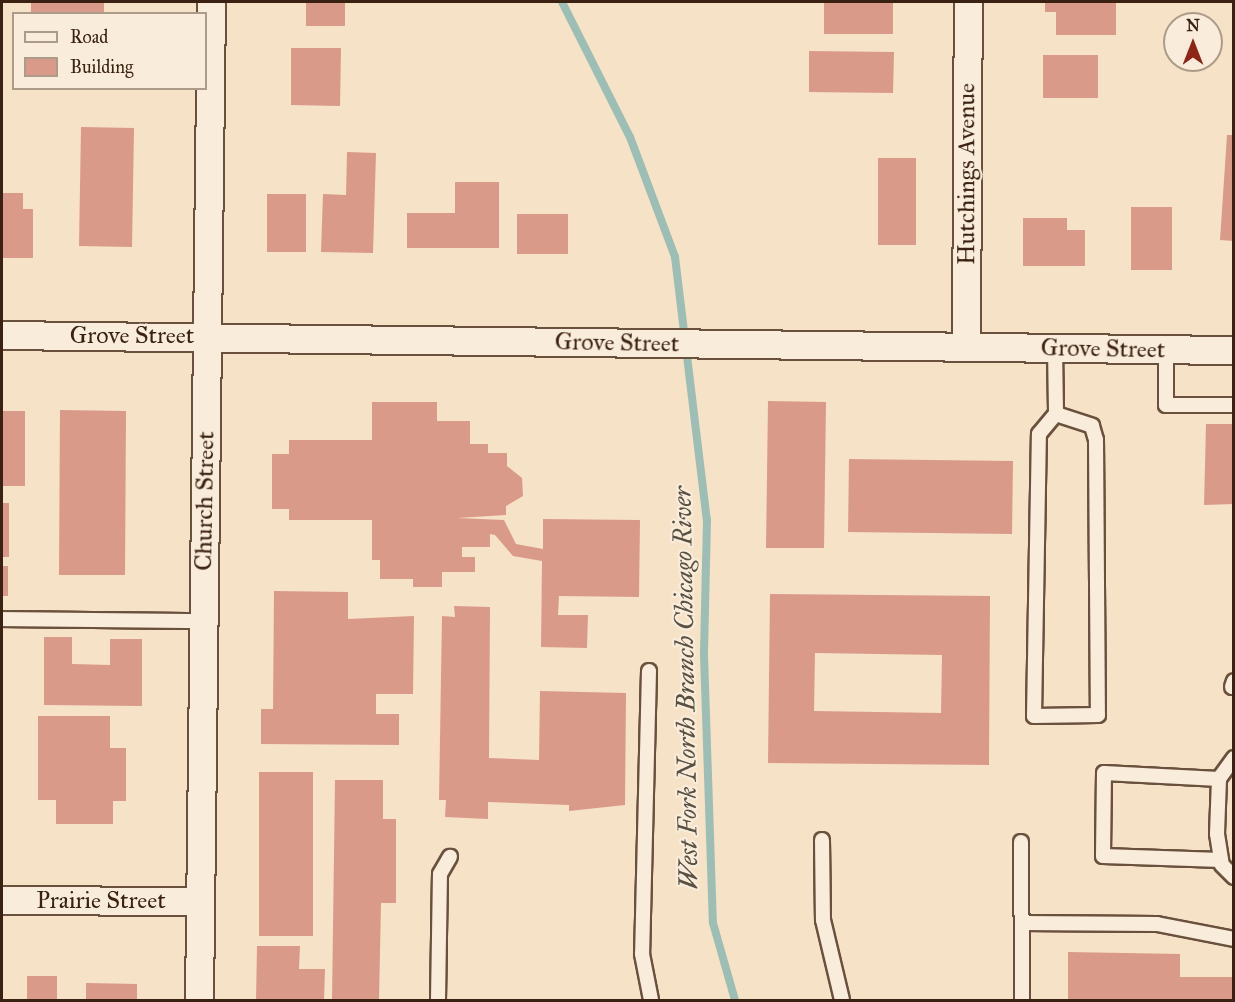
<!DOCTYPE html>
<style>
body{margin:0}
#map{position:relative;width:1235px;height:1002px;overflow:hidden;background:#f6e2c6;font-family:"IM FELL Great Primer",serif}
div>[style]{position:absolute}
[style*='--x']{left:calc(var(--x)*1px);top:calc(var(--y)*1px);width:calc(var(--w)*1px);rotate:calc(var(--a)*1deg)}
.stream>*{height:8px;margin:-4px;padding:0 4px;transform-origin:4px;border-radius:4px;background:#9dbeb4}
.building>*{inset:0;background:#da9a89}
.roads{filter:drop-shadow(2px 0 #6a513e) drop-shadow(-2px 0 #6a513e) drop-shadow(0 2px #6a513e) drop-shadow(0 -2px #6a513e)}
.lane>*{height:14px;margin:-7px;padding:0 7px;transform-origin:7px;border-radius:7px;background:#f9ecda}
.street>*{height:27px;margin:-13.5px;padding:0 13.5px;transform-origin:13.5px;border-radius:13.5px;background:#f9ecda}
span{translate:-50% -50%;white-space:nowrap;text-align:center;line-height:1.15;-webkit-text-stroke:4.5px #f9ecda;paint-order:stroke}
.street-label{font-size:24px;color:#3b2111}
.water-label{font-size:26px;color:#585042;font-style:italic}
.frame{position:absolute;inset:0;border:3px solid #3b2111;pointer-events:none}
.legend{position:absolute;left:12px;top:12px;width:195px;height:78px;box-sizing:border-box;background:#f9ecda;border:2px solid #ad9b8a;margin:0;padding:8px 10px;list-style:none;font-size:18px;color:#3b2111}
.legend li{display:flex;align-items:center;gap:12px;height:30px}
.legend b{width:30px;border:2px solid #ad9b8a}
.north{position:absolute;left:1163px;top:12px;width:60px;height:60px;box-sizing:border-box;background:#f9ecda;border:2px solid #ad9b8a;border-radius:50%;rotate:0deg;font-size:16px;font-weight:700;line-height:24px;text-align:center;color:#3b2111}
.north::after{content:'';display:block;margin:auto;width:21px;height:27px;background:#8f2418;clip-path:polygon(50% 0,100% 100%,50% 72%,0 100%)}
</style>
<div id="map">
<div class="stream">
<div style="--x:562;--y:2;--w:151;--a:63.3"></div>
<div style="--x:630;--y:137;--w:128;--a:69.4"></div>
<div style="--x:675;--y:257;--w:265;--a:83.1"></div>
<div style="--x:707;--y:520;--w:135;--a:91.3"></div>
<div style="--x:704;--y:655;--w:268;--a:88.1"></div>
<div style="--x:713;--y:923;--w:80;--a:74.1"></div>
</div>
<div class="building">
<div style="clip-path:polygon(31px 2px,104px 2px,104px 14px,31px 14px)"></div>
<div style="clip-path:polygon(306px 2px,345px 2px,345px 26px,306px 26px)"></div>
<div style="clip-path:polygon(824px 2px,893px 2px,893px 34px,824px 34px)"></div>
<div style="clip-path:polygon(1045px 2px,1116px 2px,1116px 35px,1056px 35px,1056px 12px,1045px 12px)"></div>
<div style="clip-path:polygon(291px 48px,341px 48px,340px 106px,291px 105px)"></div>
<div style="clip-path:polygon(809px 51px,894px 52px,893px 93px,809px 92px)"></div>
<div style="clip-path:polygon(1043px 55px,1098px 55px,1098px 98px,1043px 98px)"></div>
<div style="clip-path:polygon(81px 127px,134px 128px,132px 247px,79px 246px)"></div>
<div style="clip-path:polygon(1227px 135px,1234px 135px,1234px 241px,1220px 240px)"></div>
<div style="clip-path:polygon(347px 152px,376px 153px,373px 253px,321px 252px,323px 194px,346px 195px)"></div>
<div style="clip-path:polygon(878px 158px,916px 158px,916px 245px,878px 245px)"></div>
<div style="clip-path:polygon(455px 182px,499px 182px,499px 248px,407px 248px,407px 213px,455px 213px)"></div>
<div style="clip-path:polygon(3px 193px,23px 193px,23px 209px,33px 209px,33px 258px,3px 258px)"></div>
<div style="clip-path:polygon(267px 194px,306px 194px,306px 252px,267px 252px)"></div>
<div style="clip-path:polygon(1131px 207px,1172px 207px,1172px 270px,1131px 270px)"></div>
<div style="clip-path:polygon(517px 214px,568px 214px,568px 254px,517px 254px)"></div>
<div style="clip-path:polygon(1023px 218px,1067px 218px,1067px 230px,1085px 230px,1085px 266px,1023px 266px)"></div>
<div style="clip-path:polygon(768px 401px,826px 402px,824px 548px,766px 548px)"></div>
<div style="clip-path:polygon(372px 402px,437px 402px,437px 421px,470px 421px,470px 444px,488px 444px,488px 453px,507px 453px,507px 466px,522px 478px,523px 496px,506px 506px,506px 515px,457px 518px,504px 520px,516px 544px,543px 549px,543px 519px,640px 520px,639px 597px,559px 596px,558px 615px,588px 615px,587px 648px,541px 647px,542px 561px,513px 556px,495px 535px,490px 534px,490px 547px,462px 547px,462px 557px,475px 557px,475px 572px,442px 572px,442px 587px,413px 587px,413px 579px,380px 579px,380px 560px,372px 560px,372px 520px,289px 520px,289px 509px,272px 509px,272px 454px,289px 454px,289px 440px,372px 440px)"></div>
<div style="clip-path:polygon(60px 410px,126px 411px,125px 575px,59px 575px)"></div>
<div style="clip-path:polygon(2px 411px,25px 411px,25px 486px,2px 486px)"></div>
<div style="clip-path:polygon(1206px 424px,1234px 424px,1234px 504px,1204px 505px)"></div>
<div style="clip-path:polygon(849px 459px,1013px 461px,1012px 534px,848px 532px)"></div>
<div style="clip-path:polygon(2px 503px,9px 503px,9px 557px,2px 557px)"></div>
<div style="clip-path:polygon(2px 566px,8px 566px,8px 596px,2px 596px)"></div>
<div style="clip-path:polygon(274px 591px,348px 592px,348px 619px,414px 616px,413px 694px,376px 694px,376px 714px,399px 714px,399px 745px,261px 744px,261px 709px,273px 709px)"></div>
<div style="clip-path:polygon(evenodd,770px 594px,990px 596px,989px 765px,768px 763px,770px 594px,815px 653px,942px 655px,941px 713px,814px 711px,815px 653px)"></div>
<div style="clip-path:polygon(454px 606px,490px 607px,489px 758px,539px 760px,540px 691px,626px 693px,625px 805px,569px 811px,569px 805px,488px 802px,488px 819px,445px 817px,446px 800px,439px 800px,442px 616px,455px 617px)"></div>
<div style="clip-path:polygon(44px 637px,72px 637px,72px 664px,110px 665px,110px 639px,142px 639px,142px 706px,44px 705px)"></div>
<div style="clip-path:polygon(38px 716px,110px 716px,110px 748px,126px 748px,126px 801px,113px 801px,113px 824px,56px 824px,56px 800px,38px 800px)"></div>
<div style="clip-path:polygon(259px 772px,313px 772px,313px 936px,259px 936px)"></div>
<div style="clip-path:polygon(335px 780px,383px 780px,383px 819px,396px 819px,396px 903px,381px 903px,379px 1000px,332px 1000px)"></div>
<div style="clip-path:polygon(257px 946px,300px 946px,299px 969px,325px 969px,324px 1000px,256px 1000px)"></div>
<div style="clip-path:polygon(1068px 952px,1180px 954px,1180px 977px,1234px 977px,1234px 1000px,1068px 1000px)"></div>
<div style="clip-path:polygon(27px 976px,57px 976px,57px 1000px,27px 1000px)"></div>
<div style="clip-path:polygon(86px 983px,137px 984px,137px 1000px,86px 1000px)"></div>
</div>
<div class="roads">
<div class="lane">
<div style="--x:1055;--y:348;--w:66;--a:89.1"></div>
<div style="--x:1056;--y:414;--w:38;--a:18"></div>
<div style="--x:1092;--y:426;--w:15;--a:74"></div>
<div style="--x:1096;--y:440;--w:275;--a:89.6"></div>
<div style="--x:1098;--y:715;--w:64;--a:179.1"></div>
<div style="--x:1034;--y:716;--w:282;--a:-89"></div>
<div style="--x:1039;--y:434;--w:26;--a:-50"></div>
<div style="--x:1166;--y:349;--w:56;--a:90"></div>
<div style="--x:1166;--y:405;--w:68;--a:0"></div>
<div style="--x:2;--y:619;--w:202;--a:0.6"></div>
<div style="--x:649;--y:671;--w:283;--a:91.4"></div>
<div style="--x:642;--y:954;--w:47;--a:78.9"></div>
<div style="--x:1232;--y:687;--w:6;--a:-72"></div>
<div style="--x:1234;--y:758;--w:26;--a:126"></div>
<div style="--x:1219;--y:779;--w:55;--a:92.1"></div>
<div style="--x:1217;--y:834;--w:31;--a:81"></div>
<div style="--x:1222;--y:865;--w:17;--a:45"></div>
<div style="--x:1219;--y:779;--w:115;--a:-177"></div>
<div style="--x:1104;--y:773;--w:83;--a:90.7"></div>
<div style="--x:1103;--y:856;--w:118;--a:1.9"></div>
<div style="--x:822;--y:840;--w:80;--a:89.3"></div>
<div style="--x:823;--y:920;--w:82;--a:76.6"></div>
<div style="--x:1021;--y:842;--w:158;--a:89.6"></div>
<div style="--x:1022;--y:923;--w:135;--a:0.4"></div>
<div style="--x:1157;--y:924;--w:78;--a:11"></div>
<div style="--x:438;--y:1000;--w:126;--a:-89.1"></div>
<div style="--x:440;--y:874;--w:20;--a:-60"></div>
</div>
<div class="street">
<div style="--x:2;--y:335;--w:1232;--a:0.7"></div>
<div style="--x:966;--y:347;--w:345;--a:-89.7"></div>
<div style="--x:2;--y:900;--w:198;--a:0.3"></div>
<div style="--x:199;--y:1000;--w:998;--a:-89.31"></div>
</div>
</div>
<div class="street-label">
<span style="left:967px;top:174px;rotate:-90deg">Hutchings Avenue</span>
<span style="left:132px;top:336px">Grove Street</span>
<span style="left:617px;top:343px;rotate:1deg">Grove Street</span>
<span style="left:1103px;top:349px;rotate:1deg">Grove Street</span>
<span style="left:205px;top:501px;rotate:-89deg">Church Street</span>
<span style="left:101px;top:901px">Prairie Street</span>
</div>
<div class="water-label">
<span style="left:686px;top:688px;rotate:-91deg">West Fork North Branch Chicago River</span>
</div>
<div class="frame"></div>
<ul class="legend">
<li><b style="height:8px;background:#f9ecda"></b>Road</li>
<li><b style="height:16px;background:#da9a89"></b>Building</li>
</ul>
<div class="north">N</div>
</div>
